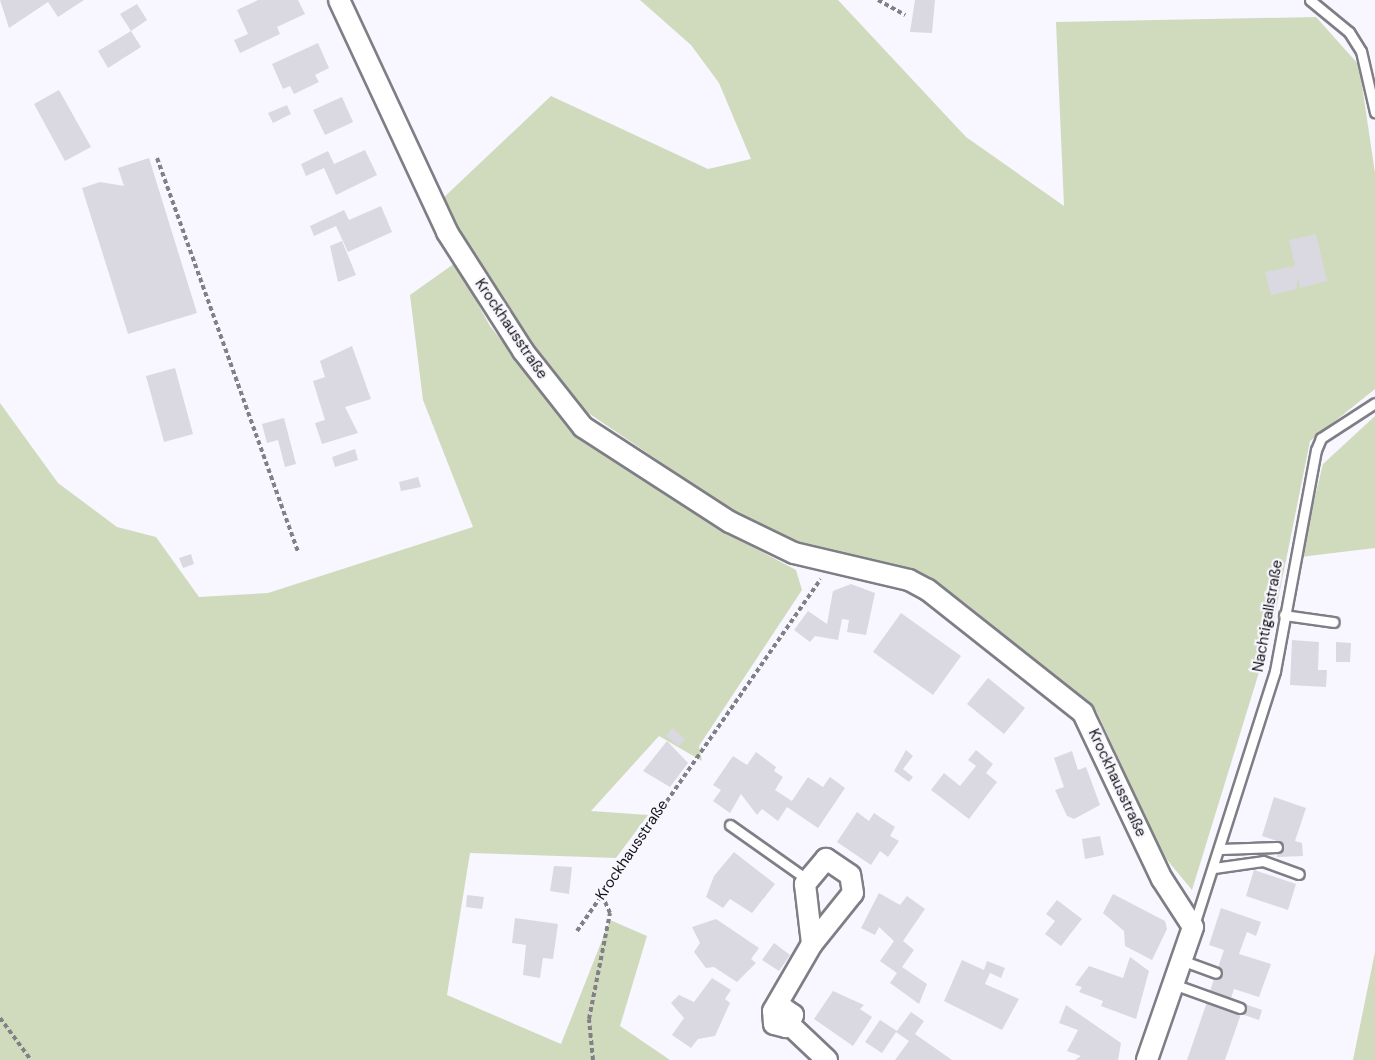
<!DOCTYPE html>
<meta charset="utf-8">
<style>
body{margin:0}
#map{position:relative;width:1375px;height:1060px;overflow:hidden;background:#f8f6fe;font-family:"DM Sans",sans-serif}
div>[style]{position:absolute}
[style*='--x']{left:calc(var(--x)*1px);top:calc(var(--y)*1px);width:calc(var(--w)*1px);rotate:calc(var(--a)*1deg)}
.green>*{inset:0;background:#d0dbbe}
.building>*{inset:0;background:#dad8e1}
.path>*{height:4px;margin-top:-2px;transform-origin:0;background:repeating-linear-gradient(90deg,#818085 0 4.5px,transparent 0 7.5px)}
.roads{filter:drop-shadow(2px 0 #7f7e86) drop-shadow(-2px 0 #7f7e86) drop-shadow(0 2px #7f7e86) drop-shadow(0 -2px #7f7e86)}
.service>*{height:9px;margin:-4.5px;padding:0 4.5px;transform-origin:4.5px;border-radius:4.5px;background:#fff}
.minor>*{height:20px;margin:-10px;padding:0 10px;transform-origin:10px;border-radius:10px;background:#fff}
span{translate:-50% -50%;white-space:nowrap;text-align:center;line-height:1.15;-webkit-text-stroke:4.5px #f8f6fe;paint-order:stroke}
.street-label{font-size:15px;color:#141417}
</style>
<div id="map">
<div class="green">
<div style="clip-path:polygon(640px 0,838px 0,966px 137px,1064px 206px,1056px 22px,1316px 17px,1359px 65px,1375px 173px,1375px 389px,1310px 441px,1272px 630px,1192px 890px,1163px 855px,1097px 712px,964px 602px,900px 566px,827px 554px,734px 512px,584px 410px,512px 319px,441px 200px,551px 96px,708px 169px,751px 159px,719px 83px,691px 45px)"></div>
<div style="clip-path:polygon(455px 263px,490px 326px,577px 436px,717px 528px,796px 570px,802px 590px,699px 746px,702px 761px,659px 736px,591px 811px,648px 815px,616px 858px,470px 853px,447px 995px,561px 1044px,610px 920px,647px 936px,620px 1026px,670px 1060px,0 1060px,0 403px,58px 483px,117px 527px,156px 537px,199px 597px,268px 593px,473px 527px,423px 400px,410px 295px)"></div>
<div style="clip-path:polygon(1375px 416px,1375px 548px,1300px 557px,1323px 464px)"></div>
<div style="clip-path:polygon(1375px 952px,1375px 1060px,1353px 1060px)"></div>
</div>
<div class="building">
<div style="clip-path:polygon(0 0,84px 0,58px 17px,48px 2px,9px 28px)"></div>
<div style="clip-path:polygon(258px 0,298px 0,305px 14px,277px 27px,280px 34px,240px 53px,234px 40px,248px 34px,237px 10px)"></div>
<div style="clip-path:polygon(915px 0,935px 0,932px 33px,910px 32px)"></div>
<div style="clip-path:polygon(137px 4px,147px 20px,131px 31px,120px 14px)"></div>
<div style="clip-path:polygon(131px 31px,141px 47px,108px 68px,98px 51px)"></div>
<div style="clip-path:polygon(318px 43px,329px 68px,315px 75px,319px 82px,294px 94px,290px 86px,283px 89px,272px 64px)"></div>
<div style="clip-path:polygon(59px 90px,91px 147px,65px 161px,34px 104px)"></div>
<div style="clip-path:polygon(342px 97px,353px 122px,325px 135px,313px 110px)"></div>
<div style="clip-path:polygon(287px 105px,291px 114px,273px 123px,268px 113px)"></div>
<div style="clip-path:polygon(365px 150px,377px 175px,336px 195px,324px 168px,306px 176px,301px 164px,328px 151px,334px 164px)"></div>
<div style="clip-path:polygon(149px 158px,197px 313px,128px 334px,82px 188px,100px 182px,124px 186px,118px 168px)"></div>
<div style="clip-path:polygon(381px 206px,392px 232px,348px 252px,336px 226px,314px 236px,310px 226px,344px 210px,349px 220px)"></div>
<div style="clip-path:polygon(1316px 234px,1327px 281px,1300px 288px,1298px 277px,1296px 289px,1271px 295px,1265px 272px,1295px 266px,1289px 240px)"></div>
<div style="clip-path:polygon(342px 241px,356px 275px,338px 282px,330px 246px)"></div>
<div style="clip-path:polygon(352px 346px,371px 399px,345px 407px,358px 433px,322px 444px,315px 423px,325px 420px,313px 381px,325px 377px,320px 361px)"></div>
<div style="clip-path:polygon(175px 368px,193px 434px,164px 442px,146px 376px)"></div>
<div style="clip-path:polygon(284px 418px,296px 464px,285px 467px,278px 440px,267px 443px,262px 424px)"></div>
<div style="clip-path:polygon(355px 449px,358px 460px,335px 467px,332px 457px)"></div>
<div style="clip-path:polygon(418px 477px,421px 487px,401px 491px,399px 482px)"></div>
<div style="clip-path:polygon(191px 554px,194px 564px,183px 568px,179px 558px)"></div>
<div style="clip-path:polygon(851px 584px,875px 593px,866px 635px,847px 632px,849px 620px,842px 619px,838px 640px,815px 636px,810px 642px,794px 630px,808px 611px,827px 624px,833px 591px)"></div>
<div style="clip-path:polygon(901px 613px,961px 656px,933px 695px,873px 652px)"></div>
<div style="clip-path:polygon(1292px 640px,1319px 642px,1318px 670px,1327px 670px,1326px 687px,1290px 685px)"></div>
<div style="clip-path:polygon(1336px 642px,1351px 643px,1350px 662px,1336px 662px)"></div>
<div style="clip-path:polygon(988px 678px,1025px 708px,1004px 734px,967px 704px)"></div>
<div style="clip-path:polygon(672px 728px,685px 739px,679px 746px,666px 736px)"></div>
<div style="clip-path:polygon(667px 741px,688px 763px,670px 787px,643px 771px)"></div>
<div style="clip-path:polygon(906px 750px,913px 756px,903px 769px,913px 777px,909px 782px,894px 771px)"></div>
<div style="clip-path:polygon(976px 750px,993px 764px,986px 773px,997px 782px,969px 819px,931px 790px,944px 773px,960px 786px,976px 766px,968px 760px)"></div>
<div style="clip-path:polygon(1072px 751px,1078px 770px,1086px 767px,1100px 805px,1074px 819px,1067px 816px,1055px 790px,1064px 787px,1054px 758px)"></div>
<div style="clip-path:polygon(756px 752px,776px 767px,774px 771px,783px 777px,775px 790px,792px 801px,808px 777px,823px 787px,830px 777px,845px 788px,818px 828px,787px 807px,778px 821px,762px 809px,757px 815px,741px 794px,730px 813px,713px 801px,721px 790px,713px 785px,733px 756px,747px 765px)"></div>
<div style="clip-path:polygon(1274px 797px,1306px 808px,1295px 841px,1302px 843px,1303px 856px,1277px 857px,1277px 841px,1262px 836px)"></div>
<div style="clip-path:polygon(857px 812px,869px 821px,874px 813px,895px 827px,890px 836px,899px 841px,888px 857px,880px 851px,871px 865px,837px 842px)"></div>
<div style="clip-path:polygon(1100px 836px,1104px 855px,1085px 859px,1082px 839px)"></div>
<div style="clip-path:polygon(734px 852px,775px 884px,752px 913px,730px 899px,723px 908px,706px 897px,714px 876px)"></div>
<div style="clip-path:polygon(554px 866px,572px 867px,569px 894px,550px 891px)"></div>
<div style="clip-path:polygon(1254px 870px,1296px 884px,1288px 910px,1246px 896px)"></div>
<div style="clip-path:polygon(879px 893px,900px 905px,907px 896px,925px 909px,903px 941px,914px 950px,902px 967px,927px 984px,919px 1004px,890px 983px,897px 973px,880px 961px,894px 941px,879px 927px,875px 935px,861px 928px)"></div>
<div style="clip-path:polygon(1113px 894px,1165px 921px,1167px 929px,1152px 960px,1125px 946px,1124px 931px,1103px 913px)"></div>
<div style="clip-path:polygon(467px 895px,484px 897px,482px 909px,466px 907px)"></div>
<div style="clip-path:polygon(1057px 900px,1082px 919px,1061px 946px,1045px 934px,1055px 921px,1046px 914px)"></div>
<div style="clip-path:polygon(1221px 908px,1261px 922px,1256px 936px,1247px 932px,1239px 954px,1271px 964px,1259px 997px,1234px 989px,1231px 998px,1210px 991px,1224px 950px,1209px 945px)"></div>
<div style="clip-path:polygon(515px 918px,558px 924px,553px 959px,543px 958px,540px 978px,523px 975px,526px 945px,512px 943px)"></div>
<div style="clip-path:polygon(716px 919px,759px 948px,751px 959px,756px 963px,737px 982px,714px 967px,706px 968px,694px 952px,700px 943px,692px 927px)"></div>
<div style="clip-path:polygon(774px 943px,790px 955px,779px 971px,762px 960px)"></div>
<div style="clip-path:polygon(1130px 957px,1149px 971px,1136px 1019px,1101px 1006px,1103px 1001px,1079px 992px,1082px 987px,1075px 985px,1089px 966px,1123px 978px)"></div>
<div style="clip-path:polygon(962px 960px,984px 970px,987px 961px,1005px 968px,1001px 978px,990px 973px,985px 984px,1019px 999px,1002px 1030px,944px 1001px)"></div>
<div style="clip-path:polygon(712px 978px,731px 990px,725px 999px,730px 1003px,715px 1036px,698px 1039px,691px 1048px,672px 1035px,684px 1018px,671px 1003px,679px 995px,694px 1002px)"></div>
<div style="clip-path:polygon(833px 991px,864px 1005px,860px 1009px,872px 1017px,853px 1046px,814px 1019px)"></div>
<div style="clip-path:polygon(1207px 1002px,1239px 1013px,1242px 1003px,1262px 1010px,1259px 1020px,1241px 1014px,1225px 1060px,1187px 1060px)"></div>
<div style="clip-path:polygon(1066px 1005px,1121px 1043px,1118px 1060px,1075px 1060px,1081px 1056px,1067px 1051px,1078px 1030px,1059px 1023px)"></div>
<div style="clip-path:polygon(911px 1012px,924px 1021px,915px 1034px,952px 1060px,895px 1060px,909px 1041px,896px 1032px,882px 1053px,865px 1042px,880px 1020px,897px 1031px)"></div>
</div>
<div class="path">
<div style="--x:878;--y:0;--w:31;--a:29"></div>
<div style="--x:157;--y:158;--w:418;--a:70.3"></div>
<div style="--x:577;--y:931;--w:428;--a:-55.3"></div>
<div style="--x:0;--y:1018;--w:52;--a:53.6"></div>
<div style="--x:593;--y:1060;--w:41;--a:-95.6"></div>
<div style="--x:589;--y:1019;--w:108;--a:-78.8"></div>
<div style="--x:610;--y:913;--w:20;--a:-114"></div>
</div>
<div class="roads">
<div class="service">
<div style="--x:1310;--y:0;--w:50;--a:39.4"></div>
<div style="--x:1349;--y:32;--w:22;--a:58"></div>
<div style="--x:1361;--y:51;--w:63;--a:77.1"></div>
<div style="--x:1284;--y:615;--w:50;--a:8"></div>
<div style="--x:730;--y:825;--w:95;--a:35.2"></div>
<div style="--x:1221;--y:849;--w:56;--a:-2"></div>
<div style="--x:1214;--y:868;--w:49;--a:-8.1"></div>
<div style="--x:1263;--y:861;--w:38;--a:20"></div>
<div style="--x:1194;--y:925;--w:267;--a:-72.3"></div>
<div style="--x:1275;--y:671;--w:225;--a:-79.5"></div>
<div style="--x:1316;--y:450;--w:13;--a:-67"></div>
<div style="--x:1321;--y:438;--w:64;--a:-32.9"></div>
<div style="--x:1181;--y:960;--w:37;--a:20"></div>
<div style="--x:1173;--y:984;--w:71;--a:19.7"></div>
</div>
<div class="minor">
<div style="--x:339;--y:0;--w:256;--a:65"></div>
<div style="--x:447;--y:232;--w:141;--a:57.4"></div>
<div style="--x:523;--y:351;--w:97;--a:51.7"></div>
<div style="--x:583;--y:427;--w:175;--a:32.9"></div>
<div style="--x:730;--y:522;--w:71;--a:25.8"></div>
<div style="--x:794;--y:553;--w:118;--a:13.2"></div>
<div style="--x:909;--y:580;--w:21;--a:28"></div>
<div style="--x:928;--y:590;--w:198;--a:38.4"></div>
<div style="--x:1083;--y:713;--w:184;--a:64.6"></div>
<div style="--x:1162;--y:879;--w:57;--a:57.1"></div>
<div style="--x:1193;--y:927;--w:141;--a:109.1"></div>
<div style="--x:780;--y:1006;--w:16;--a:35"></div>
<div style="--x:793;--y:1015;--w:14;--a:120"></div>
<div style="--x:786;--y:1027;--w:12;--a:-166"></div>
<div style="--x:774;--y:1024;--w:13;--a:-94"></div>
<div style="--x:773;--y:1011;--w:78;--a:-59.8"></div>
<div style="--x:812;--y:944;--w:65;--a:-51.2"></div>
<div style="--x:853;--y:893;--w:18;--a:-99"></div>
<div style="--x:850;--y:875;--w:29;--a:-146"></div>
<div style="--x:826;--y:859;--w:33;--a:130"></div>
<div style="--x:805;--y:884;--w:60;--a:83.3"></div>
<div style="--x:790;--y:1025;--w:51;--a:43.4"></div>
</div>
</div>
<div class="street-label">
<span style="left:511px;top:329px;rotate:56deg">Krockhausstraße</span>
<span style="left:1268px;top:616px;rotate:-80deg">Nachtigallstraße</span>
<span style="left:1117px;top:783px;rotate:65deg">Krockhausstraße</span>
<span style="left:632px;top:850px;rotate:-56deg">Krockhausstraße</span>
</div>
</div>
